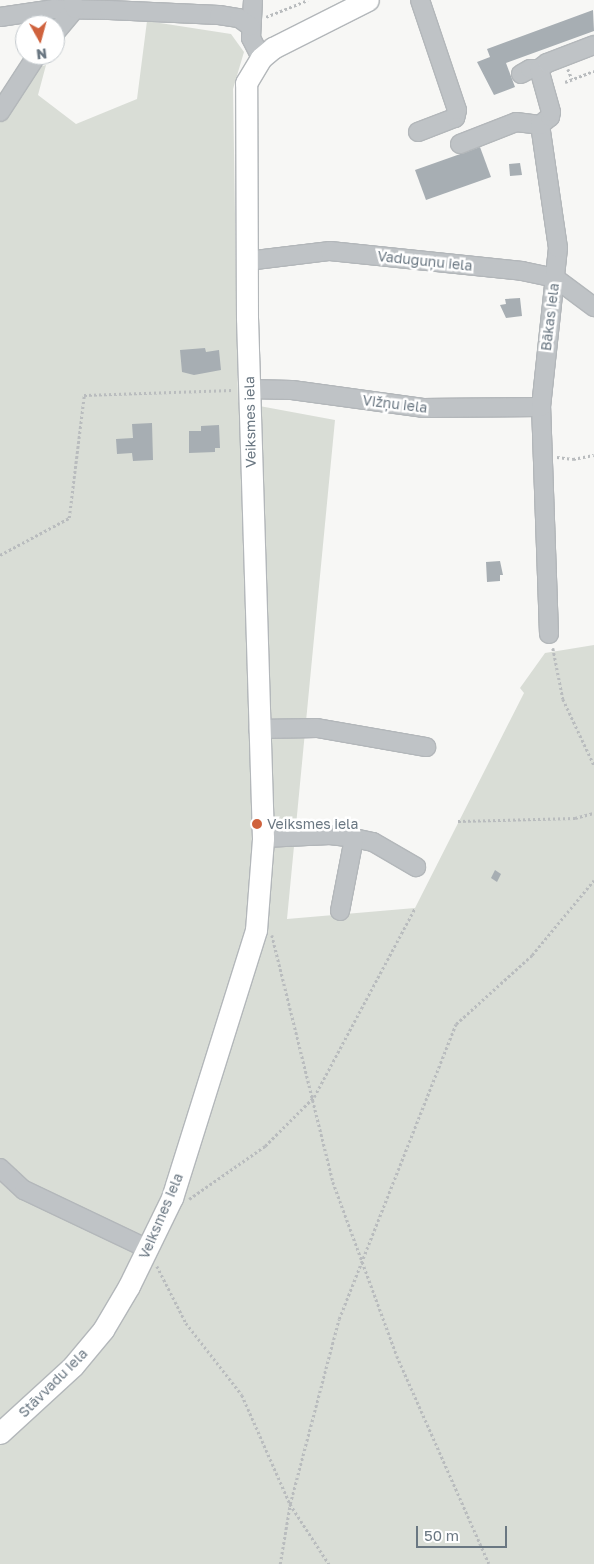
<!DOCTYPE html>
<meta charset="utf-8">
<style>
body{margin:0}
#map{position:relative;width:594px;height:1564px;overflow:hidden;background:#f7f7f5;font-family:"Golos Text",sans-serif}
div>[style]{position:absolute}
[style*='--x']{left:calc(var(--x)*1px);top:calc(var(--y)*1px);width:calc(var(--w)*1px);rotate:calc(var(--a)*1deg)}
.green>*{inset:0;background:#d9ddd6}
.building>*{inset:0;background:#a7aeb3}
.path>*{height:2.5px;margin-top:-1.25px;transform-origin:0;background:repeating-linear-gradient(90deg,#b9bcbe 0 2.5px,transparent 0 5px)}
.roads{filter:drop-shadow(1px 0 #b3b7ba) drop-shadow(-1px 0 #b3b7ba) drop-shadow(0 1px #b3b7ba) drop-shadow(0 -1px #b3b7ba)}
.minor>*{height:18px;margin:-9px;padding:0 9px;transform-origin:9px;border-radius:9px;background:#bfc3c6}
.major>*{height:21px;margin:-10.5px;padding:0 10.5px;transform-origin:10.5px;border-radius:10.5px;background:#fff}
.dots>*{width:14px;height:14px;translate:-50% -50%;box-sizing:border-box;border:2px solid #fff;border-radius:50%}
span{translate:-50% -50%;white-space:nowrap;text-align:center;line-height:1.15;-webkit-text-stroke:5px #fff;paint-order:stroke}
.street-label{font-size:14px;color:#6a7782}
.poi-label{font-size:14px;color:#6a7782}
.left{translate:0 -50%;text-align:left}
.north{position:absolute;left:15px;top:15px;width:50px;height:50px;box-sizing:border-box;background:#fff;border:1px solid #c3c9cd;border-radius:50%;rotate:173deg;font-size:14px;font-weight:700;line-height:20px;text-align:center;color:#6a7782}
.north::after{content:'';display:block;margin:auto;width:18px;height:22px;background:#cf623d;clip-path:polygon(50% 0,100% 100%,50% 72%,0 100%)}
.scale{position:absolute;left:416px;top:1526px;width:91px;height:22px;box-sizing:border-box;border:2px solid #6a7782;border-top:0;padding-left:6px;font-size:15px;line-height:18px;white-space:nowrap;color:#6a7782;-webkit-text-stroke:4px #fff;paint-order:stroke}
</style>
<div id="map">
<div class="green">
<div style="clip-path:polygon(147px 21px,231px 34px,244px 52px,233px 89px,238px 402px,335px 420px,287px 919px,415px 908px,524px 693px,520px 688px,545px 653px,594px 645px,594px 1564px,0 1564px,0 122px,32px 69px,46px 65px,38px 95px,76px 124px,137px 99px)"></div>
</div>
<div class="building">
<div style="clip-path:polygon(593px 10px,594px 31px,506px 63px,515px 87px,494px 95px,477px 62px,490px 57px,487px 49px)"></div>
<div style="clip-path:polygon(480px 147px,491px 177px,426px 200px,415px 170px)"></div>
<div style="clip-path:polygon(520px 163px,522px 175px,510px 176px,509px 164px)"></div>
<div style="clip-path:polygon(520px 298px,522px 316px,506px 318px,500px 305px,506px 304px,505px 299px)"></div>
<div style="clip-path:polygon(205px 348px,206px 352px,219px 350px,221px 370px,194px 375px,182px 372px,180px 350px)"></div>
<div style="clip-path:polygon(152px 423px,153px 460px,133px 461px,132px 453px,117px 454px,116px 439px,133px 438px,132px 424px)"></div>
<div style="clip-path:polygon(219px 425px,220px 448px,215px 448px,215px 452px,189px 453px,189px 431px,201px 431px,201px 426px)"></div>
<div style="clip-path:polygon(500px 561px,503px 575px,500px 575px,500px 581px,487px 582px,486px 562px)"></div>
<div style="clip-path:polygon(495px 870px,501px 874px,497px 882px,491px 878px)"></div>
</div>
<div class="path">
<div style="--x:266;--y:17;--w:45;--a:-22"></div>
<div style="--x:568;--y:69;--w:11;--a:68"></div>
<div style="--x:565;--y:82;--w:31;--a:-21"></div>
<div style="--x:557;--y:457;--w:16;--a:7"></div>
<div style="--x:573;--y:459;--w:21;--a:-11"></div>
<div style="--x:0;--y:555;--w:78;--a:-28.2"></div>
<div style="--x:69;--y:518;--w:124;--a:-83"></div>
<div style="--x:84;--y:395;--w:149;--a:-1.9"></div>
<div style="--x:553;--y:648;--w:52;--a:78.9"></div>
<div style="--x:563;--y:699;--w:73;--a:64.8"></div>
<div style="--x:458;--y:821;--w:117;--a:-1.5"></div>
<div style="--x:575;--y:818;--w:20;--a:-15"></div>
<div style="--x:272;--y:935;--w:254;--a:76.1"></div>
<div style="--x:333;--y:1182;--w:185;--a:69.8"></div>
<div style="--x:397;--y:1356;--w:227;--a:66.1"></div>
<div style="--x:189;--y:1199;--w:93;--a:-34.9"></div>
<div style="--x:265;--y:1146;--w:69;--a:-45"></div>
<div style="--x:314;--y:1097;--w:214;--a:-61.9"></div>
<div style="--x:157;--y:1266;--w:64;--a:63"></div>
<div style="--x:186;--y:1323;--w:91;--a:52.1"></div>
<div style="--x:242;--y:1395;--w:119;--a:66.2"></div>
<div style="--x:290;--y:1504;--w:72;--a:57"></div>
<div style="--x:280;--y:1564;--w:61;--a:-80.5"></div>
<div style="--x:290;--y:1504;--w:191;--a:-75.2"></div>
<div style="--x:339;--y:1319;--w:317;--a:-68.4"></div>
<div style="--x:456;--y:1024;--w:103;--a:-42.2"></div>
<div style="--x:532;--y:955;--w:97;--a:-50.4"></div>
</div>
<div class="roads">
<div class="minor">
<div style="--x:253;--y:0;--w:38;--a:93"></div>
<div style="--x:251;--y:38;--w:22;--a:63"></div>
<div style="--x:0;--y:17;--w:55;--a:-8.4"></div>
<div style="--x:54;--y:9;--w:55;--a:1"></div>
<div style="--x:109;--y:10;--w:110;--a:2.6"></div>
<div style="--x:219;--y:15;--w:20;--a:9"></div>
<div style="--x:239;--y:18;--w:14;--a:36"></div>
<div style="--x:55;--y:33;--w:31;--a:-50"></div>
<div style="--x:75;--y:9;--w:6;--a:-108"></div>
<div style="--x:521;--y:74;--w:10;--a:-29"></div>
<div style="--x:530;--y:69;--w:9;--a:0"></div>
<div style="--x:0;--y:112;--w:68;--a:-57"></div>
<div style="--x:418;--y:132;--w:40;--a:-21"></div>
<div style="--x:455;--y:118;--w:8;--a:-76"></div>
<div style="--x:457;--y:110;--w:116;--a:-108.6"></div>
<div style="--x:460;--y:144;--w:60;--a:-21.4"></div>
<div style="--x:516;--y:122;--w:24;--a:7"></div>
<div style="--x:247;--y:261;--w:84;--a:-6.9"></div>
<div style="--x:330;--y:251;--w:193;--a:5.9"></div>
<div style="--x:522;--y:271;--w:34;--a:12"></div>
<div style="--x:555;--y:278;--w:49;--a:36.6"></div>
<div style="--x:249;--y:389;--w:43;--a:1.3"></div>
<div style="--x:292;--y:390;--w:132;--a:7.8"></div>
<div style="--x:423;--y:408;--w:118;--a:-0.5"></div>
<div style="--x:549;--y:634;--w:227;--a:-92"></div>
<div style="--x:541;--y:407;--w:160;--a:-83.9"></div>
<div style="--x:558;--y:248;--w:124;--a:-98.3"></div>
<div style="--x:540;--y:125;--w:13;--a:-39"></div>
<div style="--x:550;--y:117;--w:5;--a:-79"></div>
<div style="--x:551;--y:112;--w:45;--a:-105.6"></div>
<div style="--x:539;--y:69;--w:10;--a:-37"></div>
<div style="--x:547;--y:63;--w:50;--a:-21"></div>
<div style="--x:258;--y:729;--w:59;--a:-1"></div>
<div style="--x:317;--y:728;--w:111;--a:9.9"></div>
<div style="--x:263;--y:838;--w:67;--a:-2.6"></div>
<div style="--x:330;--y:835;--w:24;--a:7"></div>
<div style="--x:354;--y:838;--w:19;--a:12"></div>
<div style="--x:373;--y:842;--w:50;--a:30.2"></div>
<div style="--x:340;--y:911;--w:74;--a:-79.1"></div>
<div style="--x:0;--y:1168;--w:33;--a:43"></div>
<div style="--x:24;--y:1190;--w:137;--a:25.4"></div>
</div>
<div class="major">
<div style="--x:0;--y:1433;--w:99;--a:-42.5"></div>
<div style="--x:73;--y:1366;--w:47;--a:-50.2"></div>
<div style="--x:103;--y:1330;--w:51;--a:-59.4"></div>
<div style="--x:129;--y:1286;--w:98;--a:-64"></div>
<div style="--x:172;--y:1198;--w:281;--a:-72.6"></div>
<div style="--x:256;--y:930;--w:92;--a:-85.6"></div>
<div style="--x:263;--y:838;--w:520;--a:-91.76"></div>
<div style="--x:247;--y:318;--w:235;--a:-90.2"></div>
<div style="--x:246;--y:83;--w:29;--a:-59"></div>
<div style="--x:261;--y:58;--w:16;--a:-40"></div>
<div style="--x:273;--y:48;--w:106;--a:-26.8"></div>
</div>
</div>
<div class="dots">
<div style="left:257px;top:824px;background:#cf623d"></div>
</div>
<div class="street-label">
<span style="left:425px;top:261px;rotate:6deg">Vaduguņu iela</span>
<span style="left:550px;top:317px;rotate:-83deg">Bākas iela</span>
<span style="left:395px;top:404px;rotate:7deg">Vižņu iela</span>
<span style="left:250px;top:422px;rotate:-91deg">Veiksmes iela</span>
<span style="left:161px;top:1216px;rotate:-67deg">Veiksmes iela</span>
<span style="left:53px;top:1383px;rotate:-45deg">Stāvvadu iela</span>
</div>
<div class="poi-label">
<span class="left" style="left:267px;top:824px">Veiksmes iela</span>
</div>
<div class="north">N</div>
<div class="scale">50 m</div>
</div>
